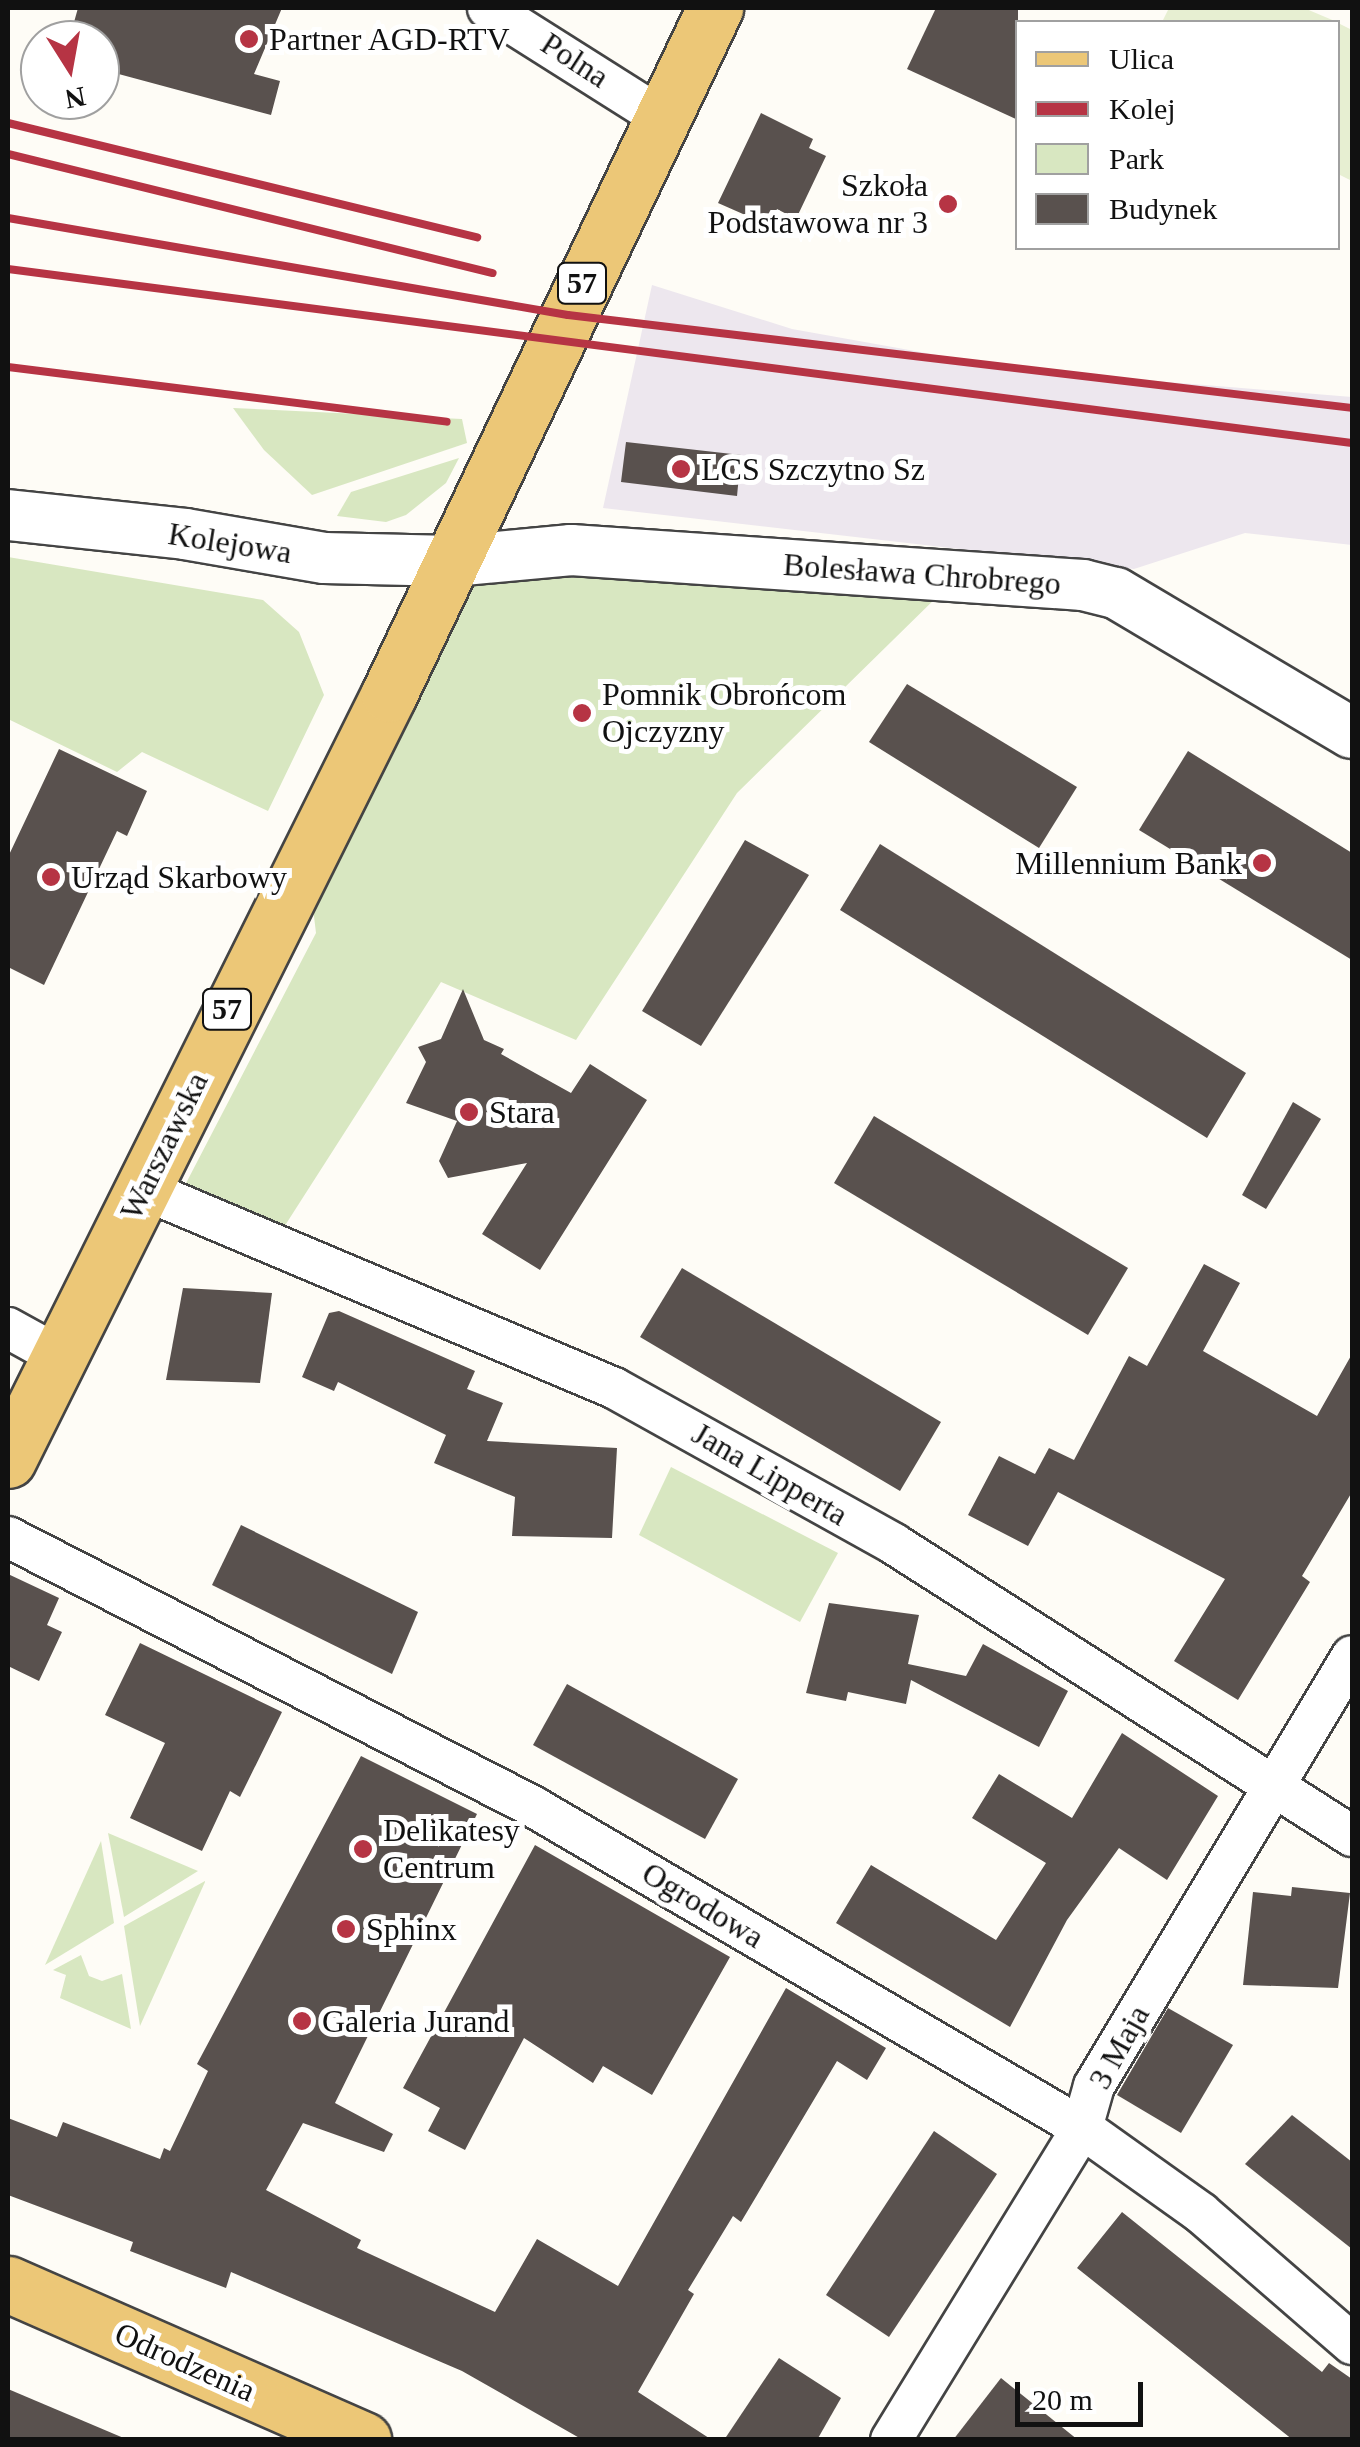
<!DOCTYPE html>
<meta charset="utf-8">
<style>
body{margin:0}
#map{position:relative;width:1360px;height:2447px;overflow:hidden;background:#fefcf6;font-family:Georgia,serif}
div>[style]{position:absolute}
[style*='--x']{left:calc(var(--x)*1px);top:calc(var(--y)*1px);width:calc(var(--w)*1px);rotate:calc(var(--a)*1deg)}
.industrial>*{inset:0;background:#ede7ee}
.green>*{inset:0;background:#d8e7c1}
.pitch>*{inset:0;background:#e7efd2}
.building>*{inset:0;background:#59514e}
.roads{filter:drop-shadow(2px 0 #444) drop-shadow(-2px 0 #444) drop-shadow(0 2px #444) drop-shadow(0 -2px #444)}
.minor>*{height:40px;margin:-20px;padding:0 20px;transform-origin:20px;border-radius:20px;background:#fff}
.tertiary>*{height:50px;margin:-25px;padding:0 25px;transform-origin:25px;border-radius:25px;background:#fff}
.primary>*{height:55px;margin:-27.5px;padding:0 27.5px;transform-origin:27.5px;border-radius:27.5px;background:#ecc777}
.rail>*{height:8px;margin:-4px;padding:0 4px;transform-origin:4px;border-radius:4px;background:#b63444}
.dots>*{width:28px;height:28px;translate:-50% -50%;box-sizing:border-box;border:5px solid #fff;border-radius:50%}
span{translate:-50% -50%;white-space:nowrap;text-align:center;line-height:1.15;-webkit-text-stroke:10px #fff;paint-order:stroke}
.shield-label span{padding:2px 8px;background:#fff;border:2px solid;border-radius:8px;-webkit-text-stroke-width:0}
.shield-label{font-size:30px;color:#111;font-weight:700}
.poi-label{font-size:32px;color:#111}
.left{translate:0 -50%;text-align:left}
.right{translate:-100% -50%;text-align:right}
.street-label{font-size:32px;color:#111}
.frame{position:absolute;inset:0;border:10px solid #111;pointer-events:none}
.legend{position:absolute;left:1015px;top:20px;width:325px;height:230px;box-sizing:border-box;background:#fff;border:2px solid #a0a0a0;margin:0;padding:12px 18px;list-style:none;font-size:30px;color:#111}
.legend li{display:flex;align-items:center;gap:20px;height:50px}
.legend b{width:50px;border:2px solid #a0a0a0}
.north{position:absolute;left:20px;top:20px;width:100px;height:100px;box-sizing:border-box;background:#fff;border:2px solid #a0a0a0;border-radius:50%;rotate:169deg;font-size:28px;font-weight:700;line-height:40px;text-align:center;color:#111}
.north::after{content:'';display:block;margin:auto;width:35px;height:45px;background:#b63444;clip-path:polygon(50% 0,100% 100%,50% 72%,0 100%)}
.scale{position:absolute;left:1015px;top:2382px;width:128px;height:45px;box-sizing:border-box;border:5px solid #111;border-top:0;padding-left:12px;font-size:30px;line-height:35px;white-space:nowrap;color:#111;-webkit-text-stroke:8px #fff;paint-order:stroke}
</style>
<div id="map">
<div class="industrial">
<div style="clip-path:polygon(652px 285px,792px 329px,1021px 370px,1352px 397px,1352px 545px,1245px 533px,1134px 569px,603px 508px)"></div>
</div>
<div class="green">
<div style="clip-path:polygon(233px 408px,462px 419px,467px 443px,312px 495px,264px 450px)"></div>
<div style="clip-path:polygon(459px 458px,446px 483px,406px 515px,386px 522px,337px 516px,351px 492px)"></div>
<div style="clip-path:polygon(8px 557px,263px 600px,299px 632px,324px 695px,268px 811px,142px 752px,117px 772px,8px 719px)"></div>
<div style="clip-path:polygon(475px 574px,943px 591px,737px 793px,576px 1040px,441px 982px,277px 1238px,183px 1189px,316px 933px,306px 850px)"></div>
<div style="clip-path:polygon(671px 1467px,838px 1553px,800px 1622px,639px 1535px)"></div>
<div style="clip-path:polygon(108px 1833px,198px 1871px,124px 1917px)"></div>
<div style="clip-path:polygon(101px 1841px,114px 1923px,45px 1965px)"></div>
<div style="clip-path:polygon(205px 1881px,205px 1882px,140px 2026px,124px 1926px)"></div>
<div style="clip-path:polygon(81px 1955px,89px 1976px,102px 1981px,122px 1974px,131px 2029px,60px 1998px,66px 1975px,53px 1970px)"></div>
</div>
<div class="pitch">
<div style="clip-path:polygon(1169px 8px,1304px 8px,1337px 22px,1162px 22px)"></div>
<div style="clip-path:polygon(1338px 23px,1352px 30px,1352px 181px,1338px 174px)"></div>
</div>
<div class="building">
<div style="clip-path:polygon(78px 8px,282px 8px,254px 74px,280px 81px,271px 115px,100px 69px,100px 40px,69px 40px)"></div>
<div style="clip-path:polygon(936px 8px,1018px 8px,1018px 120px,907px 69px)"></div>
<div style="clip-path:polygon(761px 113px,813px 139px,809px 148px,826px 156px,796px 219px,777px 209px,770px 226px,718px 203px)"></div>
<div style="clip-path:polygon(626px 442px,741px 455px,737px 496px,621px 482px)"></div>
<div style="clip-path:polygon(907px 684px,1077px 787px,1039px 848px,869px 742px)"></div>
<div style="clip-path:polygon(59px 749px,147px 791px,127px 836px,117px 831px,44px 985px,8px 967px,8px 857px)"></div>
<div style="clip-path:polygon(1188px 751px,1352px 853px,1352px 960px,1139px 830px)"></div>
<div style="clip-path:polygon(745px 840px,809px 875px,701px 1046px,642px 1011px)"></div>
<div style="clip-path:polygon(880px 844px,1246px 1073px,1207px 1138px,840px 910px)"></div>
<div style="clip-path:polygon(463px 989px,484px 1040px,504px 1049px,501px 1054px,571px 1093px,590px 1064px,647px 1100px,540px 1270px,482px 1234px,527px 1163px,448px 1178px,439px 1161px,457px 1121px,406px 1103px,426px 1062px,418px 1047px,441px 1039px)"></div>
<div style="clip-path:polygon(1293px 1102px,1321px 1119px,1266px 1209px,1242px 1195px)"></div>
<div style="clip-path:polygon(874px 1116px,1128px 1268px,1088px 1335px,834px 1183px)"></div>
<div style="clip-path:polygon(1204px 1264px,1240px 1283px,1203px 1351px,1317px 1416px,1352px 1354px,1352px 1492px,1302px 1576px,1310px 1582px,1238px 1700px,1174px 1661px,1225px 1579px,1058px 1492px,1028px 1546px,968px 1515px,999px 1456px,1035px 1474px,1049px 1448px,1074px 1460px,1129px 1356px,1147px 1366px)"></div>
<div style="clip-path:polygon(682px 1268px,941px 1422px,900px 1491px,640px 1337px)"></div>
<div style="clip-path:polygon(183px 1288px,272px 1293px,260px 1383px,166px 1380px)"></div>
<div style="clip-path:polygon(339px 1311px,475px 1371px,467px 1389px,503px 1403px,487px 1441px,617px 1448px,612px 1538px,512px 1536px,515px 1497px,434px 1463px,446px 1435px,338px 1382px,334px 1391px,302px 1377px,329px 1313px)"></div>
<div style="clip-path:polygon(241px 1525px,418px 1612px,392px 1674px,212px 1585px)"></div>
<div style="clip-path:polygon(8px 1574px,59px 1598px,47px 1625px,62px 1632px,39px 1681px,8px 1666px)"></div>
<div style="clip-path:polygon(829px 1603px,919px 1615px,908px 1664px,966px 1676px,983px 1644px,1068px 1691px,1039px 1747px,911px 1680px,906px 1704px,848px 1692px,846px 1701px,806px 1693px)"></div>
<div style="clip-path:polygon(140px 1643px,282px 1712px,240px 1797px,230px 1791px,202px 1851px,130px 1818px,165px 1743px,105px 1715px)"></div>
<div style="clip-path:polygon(567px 1684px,738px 1779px,705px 1839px,533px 1745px)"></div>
<div style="clip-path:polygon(1122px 1733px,1218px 1796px,1167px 1880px,1119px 1848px,1067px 1920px,1010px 2027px,836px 1923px,871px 1865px,996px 1940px,1046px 1863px,972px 1818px,999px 1774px,1072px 1818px)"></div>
<div style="clip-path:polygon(361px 1756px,477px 1814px,335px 2103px,393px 2134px,384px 2152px,303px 2123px,266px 2190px,361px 2240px,357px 2248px,495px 2312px,537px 2239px,618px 2286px,786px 1988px,886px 2048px,867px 2080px,837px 2061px,741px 2222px,733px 2216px,688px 2290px,694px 2294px,638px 2392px,712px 2440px,583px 2440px,462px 2371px,231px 2272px,226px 2288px,130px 2251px,133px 2242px,8px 2195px,8px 2118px,57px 2137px,63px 2122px,160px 2159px,164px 2148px,170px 2151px,208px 2071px,197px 2064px)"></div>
<div style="clip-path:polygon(535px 1845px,730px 1957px,652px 2095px,603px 2066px,593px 2083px,524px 2038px,465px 2150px,428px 2131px,440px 2108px,403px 2088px)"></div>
<div style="clip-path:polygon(1292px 1887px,1350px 1893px,1338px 1988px,1243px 1985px,1253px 1892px,1291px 1896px)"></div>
<div style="clip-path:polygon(1168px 2008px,1233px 2045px,1181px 2133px,1117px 2095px)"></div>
<div style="clip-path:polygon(1292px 2115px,1352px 2162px,1352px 2249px,1245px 2164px)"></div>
<div style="clip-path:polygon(934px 2131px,997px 2174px,889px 2337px,826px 2295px)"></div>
<div style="clip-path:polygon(1122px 2212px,1322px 2372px,1329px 2363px,1352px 2379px,1352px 2440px,1293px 2440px,1077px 2268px)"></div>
<div style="clip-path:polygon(779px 2358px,841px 2398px,817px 2440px,724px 2440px)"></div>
<div style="clip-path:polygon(1001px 2378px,1078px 2440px,953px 2440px)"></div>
<div style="clip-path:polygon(8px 2389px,126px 2439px,125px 2440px,8px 2440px)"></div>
</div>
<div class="roads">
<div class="minor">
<div style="--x:488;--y:8;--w:202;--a:32.3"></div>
<div style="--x:145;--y:1190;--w:509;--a:22.89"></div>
<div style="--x:614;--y:1388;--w:321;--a:29.1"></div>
<div style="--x:894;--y:1544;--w:543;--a:32.52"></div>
<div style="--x:8;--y:1328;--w:56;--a:28.9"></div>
<div style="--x:8;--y:1537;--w:589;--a:27.17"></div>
<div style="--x:532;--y:1806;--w:637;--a:30.35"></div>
<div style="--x:1082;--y:2128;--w:146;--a:35.5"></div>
<div style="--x:1201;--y:2213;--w:200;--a:40.9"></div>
<div style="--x:891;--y:2440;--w:366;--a:-58.5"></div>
<div style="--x:1082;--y:2128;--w:44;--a:-74.1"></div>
<div style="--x:1094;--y:2086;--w:501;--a:-59.04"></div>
</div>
<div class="tertiary">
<div style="--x:8;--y:515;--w:178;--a:6.1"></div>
<div style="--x:185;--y:534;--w:141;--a:9.8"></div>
<div style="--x:324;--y:558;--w:129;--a:1.3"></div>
<div style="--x:453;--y:561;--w:119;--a:-5.3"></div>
<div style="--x:571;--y:550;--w:513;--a:3.91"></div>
<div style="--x:1083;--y:585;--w:34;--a:14"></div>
<div style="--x:1116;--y:593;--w:274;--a:30.7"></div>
</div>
<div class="primary">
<div style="--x:8;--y:1460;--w:856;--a:-63.55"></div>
<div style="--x:389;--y:694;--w:760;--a:-64.58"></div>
<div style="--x:8;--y:2284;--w:388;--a:23.7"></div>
</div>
</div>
<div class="rail">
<div style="--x:8;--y:123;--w:483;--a:13.7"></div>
<div style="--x:8;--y:154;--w:499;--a:13.8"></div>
<div style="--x:8;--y:218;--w:568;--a:9.83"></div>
<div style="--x:568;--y:315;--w:789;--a:6.76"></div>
<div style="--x:8;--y:269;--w:1355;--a:7.38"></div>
<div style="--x:8;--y:367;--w:442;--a:7.1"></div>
</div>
<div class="dots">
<div style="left:249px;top:39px;background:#b63444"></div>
<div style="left:948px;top:204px;background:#b63444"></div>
<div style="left:681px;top:469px;background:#b63444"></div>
<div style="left:582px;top:713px;background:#b63444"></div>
<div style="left:1262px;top:863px;background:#b63444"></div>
<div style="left:51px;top:877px;background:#b63444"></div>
<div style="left:469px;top:1112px;background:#b63444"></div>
<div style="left:363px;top:1849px;background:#b63444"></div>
<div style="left:346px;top:1929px;background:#b63444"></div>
<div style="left:302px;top:2021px;background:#b63444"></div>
</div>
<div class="shield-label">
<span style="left:582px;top:283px">57</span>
<span style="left:227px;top:1009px">57</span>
</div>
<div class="poi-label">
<span class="left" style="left:269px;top:39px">Partner AGD-RTV</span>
<span class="right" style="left:928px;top:204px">Szkoła<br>Podstawowa nr 3</span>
<span class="left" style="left:701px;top:469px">LCS Szczytno Sz</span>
<span class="left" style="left:602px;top:713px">Pomnik Obrońcom<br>Ojczyzny</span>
<span class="right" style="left:1242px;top:863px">Millennium Bank</span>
<span class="left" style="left:71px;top:877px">Urząd Skarbowy</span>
<span class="left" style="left:489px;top:1112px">Stara</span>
<span class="left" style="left:383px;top:1849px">Delikatesy<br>Centrum</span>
<span class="left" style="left:366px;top:1929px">Sphinx</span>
<span class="left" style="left:322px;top:2021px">Galeria Jurand</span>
</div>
<div class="street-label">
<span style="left:575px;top:60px;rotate:33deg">Polna</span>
<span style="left:230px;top:543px;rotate:9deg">Kolejowa</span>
<span style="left:922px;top:574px;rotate:4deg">Bolesława Chrobrego</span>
<span style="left:164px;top:1146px;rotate:-64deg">Warszawska</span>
<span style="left:770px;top:1474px;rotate:30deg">Jana Lipperta</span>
<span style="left:703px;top:1905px;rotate:31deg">Ogrodowa</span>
<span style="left:1119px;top:2047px;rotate:-61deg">3 Maja</span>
<span style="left:185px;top:2362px;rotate:24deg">Odrodzenia</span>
</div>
<div class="frame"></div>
<ul class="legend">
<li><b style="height:12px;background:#ecc777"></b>Ulica</li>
<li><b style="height:12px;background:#b63444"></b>Kolej</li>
<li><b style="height:28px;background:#d8e7c1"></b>Park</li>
<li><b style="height:28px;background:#59514e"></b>Budynek</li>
</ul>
<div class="north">N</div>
<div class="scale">20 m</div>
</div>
